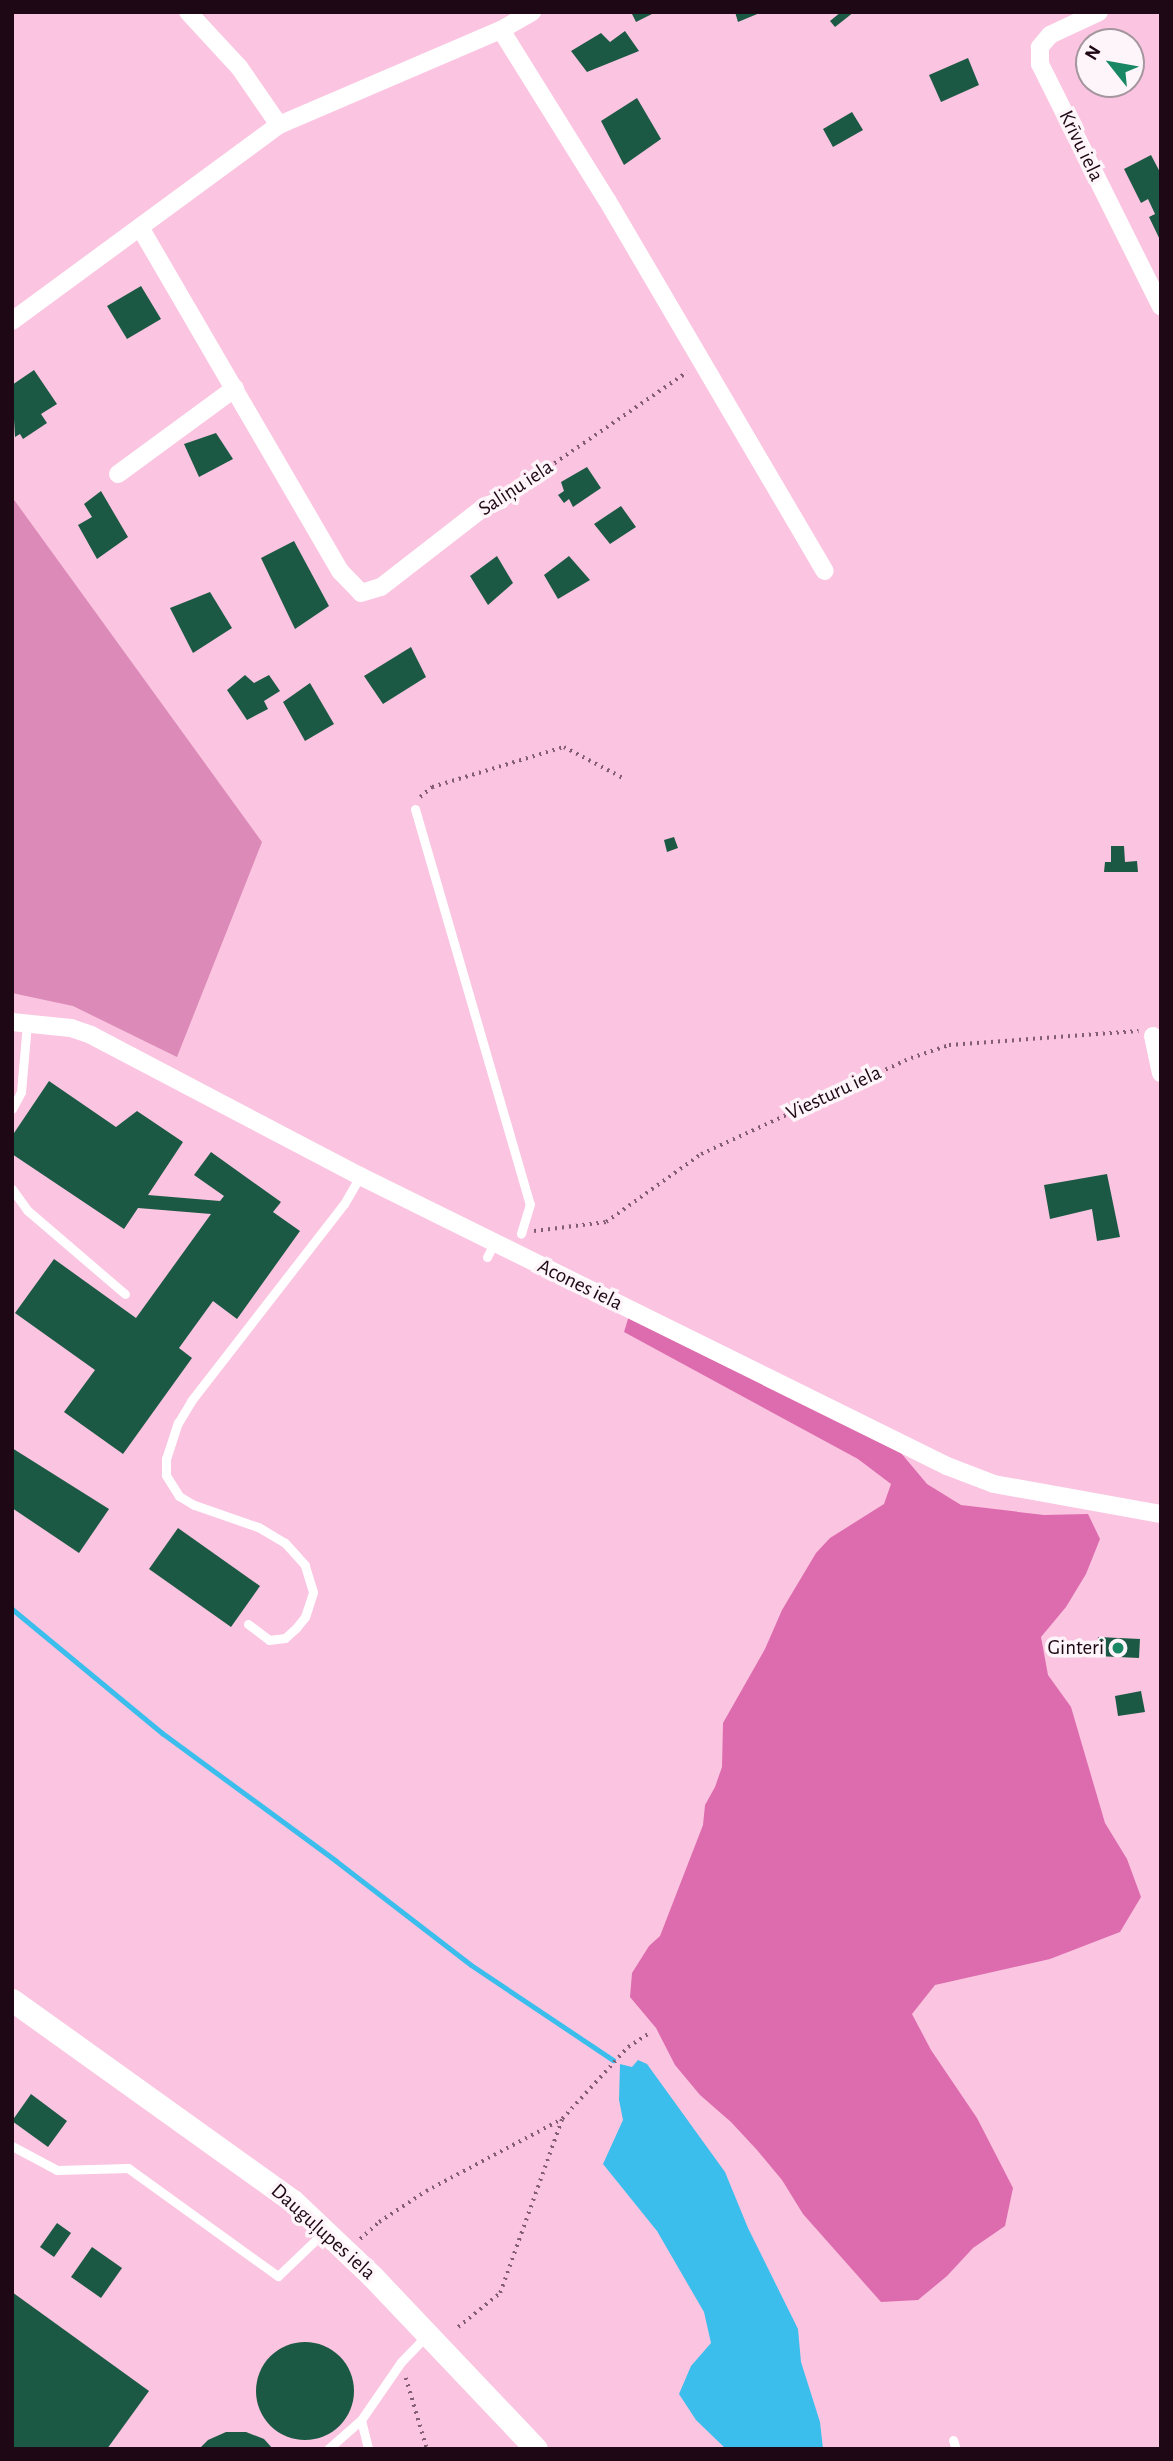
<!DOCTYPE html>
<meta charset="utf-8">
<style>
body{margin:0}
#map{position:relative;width:1173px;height:2461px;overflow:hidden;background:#fbc4e1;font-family:"Alegreya Sans",sans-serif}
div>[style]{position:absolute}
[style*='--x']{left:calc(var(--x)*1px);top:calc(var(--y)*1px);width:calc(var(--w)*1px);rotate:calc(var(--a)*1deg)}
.green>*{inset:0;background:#dc8ab7}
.forest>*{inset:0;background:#dd6cae}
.water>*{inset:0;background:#3bbeec}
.stream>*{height:5px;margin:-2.5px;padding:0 2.5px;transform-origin:2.5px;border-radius:2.5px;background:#3bbeec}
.building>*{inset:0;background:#1c5944}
.round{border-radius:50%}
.path>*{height:3.5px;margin-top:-1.75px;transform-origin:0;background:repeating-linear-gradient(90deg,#835d72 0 2px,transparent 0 7px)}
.service>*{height:9px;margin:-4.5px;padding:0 4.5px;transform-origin:4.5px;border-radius:4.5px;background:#fff}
.minor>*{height:18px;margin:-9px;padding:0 9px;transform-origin:9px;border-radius:9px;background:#fff}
.tertiary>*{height:23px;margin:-11.5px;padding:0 11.5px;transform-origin:11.5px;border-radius:11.5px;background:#fff}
.dots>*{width:19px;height:19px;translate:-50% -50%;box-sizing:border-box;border:4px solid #fdf5f9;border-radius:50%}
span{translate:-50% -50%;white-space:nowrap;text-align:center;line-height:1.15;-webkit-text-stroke:7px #fdf5f9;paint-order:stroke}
.street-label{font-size:21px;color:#1f0816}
.poi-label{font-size:21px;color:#1f0816}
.right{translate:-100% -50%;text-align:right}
.frame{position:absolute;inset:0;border:14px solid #1f0816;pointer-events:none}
.north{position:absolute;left:1075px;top:28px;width:70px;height:70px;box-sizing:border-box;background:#fdf5f9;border:2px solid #a4969e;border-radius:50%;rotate:301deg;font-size:19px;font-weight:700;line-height:28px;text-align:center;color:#1f0816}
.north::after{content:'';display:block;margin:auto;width:24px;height:32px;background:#198764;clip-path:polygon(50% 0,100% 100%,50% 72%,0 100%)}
</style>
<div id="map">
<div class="green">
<div style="clip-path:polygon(12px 497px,262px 842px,177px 1057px,73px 1006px,12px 993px)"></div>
</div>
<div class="forest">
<div style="clip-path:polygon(631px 1309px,896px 1447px,927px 1484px,961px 1505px,1044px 1515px,1088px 1514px,1100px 1539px,1086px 1574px,1066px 1607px,1041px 1637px,1048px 1675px,1071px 1707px,1105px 1823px,1127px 1859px,1141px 1897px,1120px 1932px,1050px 1959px,935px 1985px,912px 2014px,931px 2050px,977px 2118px,1013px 2188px,1005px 2226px,973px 2248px,947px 2276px,918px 2300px,881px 2302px,803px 2214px,782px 2180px,757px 2150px,731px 2122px,700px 2095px,675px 2065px,656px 2028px,630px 1997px,632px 1973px,649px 1946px,660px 1936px,703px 1825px,705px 1805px,715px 1787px,722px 1767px,723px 1723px,765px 1649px,782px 1610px,816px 1553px,830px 1538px,884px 1504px,891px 1484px,858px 1459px,624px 1332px)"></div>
</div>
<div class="water">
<div style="clip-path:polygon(638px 2060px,647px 2064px,725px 2172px,748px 2228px,798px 2329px,801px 2362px,820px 2422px,823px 2449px,726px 2449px,696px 2420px,679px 2394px,691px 2366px,711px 2343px,704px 2312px,657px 2231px,603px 2164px,623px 2120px,619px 2100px,620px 2064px,632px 2067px)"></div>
</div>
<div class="stream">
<div style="--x:12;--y:1609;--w:195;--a:39.6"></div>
<div style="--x:162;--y:1733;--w:216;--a:36.3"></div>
<div style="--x:336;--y:1861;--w:170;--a:37.6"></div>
<div style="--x:471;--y:1965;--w:171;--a:33.8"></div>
</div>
<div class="building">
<div style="clip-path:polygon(631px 12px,656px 12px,636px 22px)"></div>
<div style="clip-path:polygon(735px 12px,762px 12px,738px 22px)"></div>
<div style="clip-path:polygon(841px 12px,854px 12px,835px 27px,830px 21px)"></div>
<div style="clip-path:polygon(625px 31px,639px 51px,587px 72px,571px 51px,601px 33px,610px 42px)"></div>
<div style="clip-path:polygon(968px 58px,979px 85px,941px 102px,929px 75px)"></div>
<div style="clip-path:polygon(637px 98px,661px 139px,624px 165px,601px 121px)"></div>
<div style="clip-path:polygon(852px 112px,863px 130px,833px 147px,823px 129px)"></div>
<div style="clip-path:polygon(1151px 155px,1161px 174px,1161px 242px,1149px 217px,1155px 214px,1148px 199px,1141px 203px,1124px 169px)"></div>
<div style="clip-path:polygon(141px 286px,161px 319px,127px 339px,107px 306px)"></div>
<div style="clip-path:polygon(34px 370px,57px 404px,41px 414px,47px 423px,23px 439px,20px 434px,15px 437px,12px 385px)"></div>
<div style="clip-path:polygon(216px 433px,233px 459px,199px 477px,184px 444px)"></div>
<div style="clip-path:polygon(587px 467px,601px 488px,573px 507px,569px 499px,564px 503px,558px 495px,564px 491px,561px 482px)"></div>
<div style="clip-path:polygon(101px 491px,128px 537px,97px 559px,78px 525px,92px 517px,84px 504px)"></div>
<div style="clip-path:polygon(621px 506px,636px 527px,610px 544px,594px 524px)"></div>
<div style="clip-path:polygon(294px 541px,329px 606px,295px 629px,261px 558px)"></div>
<div style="clip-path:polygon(497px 556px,513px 583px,488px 605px,470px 576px)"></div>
<div style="clip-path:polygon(569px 556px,590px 580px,558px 599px,544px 575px)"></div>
<div style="clip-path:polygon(210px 592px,232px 628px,193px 653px,170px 608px)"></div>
<div style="clip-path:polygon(411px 647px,426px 677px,383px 704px,364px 676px)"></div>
<div style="clip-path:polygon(245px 675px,254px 683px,269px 675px,280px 691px,264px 701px,268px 709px,247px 720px,227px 690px)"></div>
<div style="clip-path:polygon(310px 683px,334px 724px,305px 741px,283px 702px)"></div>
<div style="clip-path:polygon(674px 837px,678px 848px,667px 852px,664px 840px)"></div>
<div style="clip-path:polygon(1111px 846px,1124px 846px,1125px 862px,1137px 861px,1138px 872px,1104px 872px,1105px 862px,1111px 862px)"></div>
<div style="clip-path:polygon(49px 1081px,116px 1127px,137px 1111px,183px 1142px,148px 1195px,220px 1201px,224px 1196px,194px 1175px,211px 1152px,281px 1202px,273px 1212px,300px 1231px,237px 1319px,213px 1301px,179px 1348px,192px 1358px,123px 1454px,64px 1412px,95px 1370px,15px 1313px,54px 1259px,136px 1318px,211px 1214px,138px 1208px,124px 1229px,12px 1154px,12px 1136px)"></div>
<div style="clip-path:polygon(1107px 1174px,1120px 1237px,1097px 1241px,1092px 1209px,1050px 1219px,1044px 1185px)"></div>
<div style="clip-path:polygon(12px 1448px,109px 1509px,79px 1553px,12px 1508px)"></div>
<div style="clip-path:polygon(178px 1528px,260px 1586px,231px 1627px,149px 1569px)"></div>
<div style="clip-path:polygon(1098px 1637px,1140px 1639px,1139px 1658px,1097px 1656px)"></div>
<div style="clip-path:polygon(1141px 1691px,1145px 1712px,1118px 1716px,1115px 1696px)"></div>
<div style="clip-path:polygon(31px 2094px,67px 2121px,48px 2147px,12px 2121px)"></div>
<div style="clip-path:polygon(57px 2223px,71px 2233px,54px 2257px,40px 2247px)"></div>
<div style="clip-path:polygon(92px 2247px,122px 2268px,101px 2298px,71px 2277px)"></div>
<div style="clip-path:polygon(12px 2292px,149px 2391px,107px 2449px,12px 2449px)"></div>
<div class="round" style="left:256px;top:2342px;width:98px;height:98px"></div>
<div style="clip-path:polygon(226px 2432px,246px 2432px,264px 2439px,273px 2449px,199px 2449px,208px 2440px)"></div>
</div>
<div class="path">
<div style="--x:514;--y:491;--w:210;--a:-34.5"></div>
<div style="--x:420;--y:797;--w:16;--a:-40"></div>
<div style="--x:432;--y:787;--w:138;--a:-16.9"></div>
<div style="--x:564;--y:747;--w:67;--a:27.7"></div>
<div style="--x:534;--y:1231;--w:73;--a:-7.1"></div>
<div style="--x:606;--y:1222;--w:117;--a:-35.6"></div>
<div style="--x:701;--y:1154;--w:231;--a:-24.6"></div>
<div style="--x:911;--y:1058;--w:40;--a:-18.9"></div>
<div style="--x:949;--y:1045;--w:190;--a:-4.2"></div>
<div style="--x:360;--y:2239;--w:25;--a:-42"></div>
<div style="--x:379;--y:2222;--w:56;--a:-33.4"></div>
<div style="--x:426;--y:2191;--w:154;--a:-27.9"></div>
<div style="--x:458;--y:2327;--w:54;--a:-39"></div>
<div style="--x:500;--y:2293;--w:185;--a:-70.4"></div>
<div style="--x:562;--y:2119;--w:98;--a:-47.5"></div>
<div style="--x:628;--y:2047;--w:24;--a:-33"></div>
<div style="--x:406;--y:2378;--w:74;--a:73.5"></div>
</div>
<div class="service">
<div style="--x:415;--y:809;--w:411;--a:73.8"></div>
<div style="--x:530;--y:1204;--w:31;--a:107"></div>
<div style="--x:12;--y:1109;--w:19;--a:-62"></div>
<div style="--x:21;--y:1092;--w:69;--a:-85"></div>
<div style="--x:12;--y:1189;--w:26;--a:54"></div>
<div style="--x:27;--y:1210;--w:129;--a:40.6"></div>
<div style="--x:487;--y:1257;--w:16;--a:-63"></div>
<div style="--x:248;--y:1624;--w:26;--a:37"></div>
<div style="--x:269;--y:1640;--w:16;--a:-7"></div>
<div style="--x:285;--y:1638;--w:15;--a:-42"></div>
<div style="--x:296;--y:1628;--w:14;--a:-51"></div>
<div style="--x:305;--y:1617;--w:26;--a:-72"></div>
<div style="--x:313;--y:1592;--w:28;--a:-107"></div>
<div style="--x:305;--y:1565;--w:30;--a:-132"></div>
<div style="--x:285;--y:1543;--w:31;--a:-149"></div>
<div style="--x:258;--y:1527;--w:68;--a:-161"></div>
<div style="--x:194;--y:1505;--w:17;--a:-149"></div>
<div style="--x:179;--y:1496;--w:25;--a:-122"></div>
<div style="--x:166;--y:1475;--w:16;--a:-90"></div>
<div style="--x:166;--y:1459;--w:38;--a:-72"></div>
<div style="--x:178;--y:1423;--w:26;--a:-59"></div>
<div style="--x:191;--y:1401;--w:249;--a:-52.2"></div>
<div style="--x:344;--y:1204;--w:32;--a:-60"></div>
<div style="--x:12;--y:2146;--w:51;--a:28.1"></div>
<div style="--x:57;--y:2170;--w:71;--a:-1.6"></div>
<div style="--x:128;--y:2168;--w:185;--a:35.8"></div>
<div style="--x:278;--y:2276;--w:64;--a:-43.7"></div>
<div style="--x:361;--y:2420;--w:30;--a:76"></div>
<div style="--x:953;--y:2440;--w:9;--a:72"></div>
<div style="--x:328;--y:2449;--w:44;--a:-41.3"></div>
<div style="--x:361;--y:2420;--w:70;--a:-55.4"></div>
<div style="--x:401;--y:2362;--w:36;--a:-46"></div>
</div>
<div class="minor">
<div style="--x:188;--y:12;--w:75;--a:47.2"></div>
<div style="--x:239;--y:67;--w:70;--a:55.4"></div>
<div style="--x:1099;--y:12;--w:54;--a:154.9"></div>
<div style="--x:1050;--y:35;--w:16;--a:130"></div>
<div style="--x:1040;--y:47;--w:17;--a:90"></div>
<div style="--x:1040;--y:64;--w:271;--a:63.5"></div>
<div style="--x:501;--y:30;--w:200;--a:58.1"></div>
<div style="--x:607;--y:200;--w:430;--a:59.6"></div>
<div style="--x:141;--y:229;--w:396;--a:59.8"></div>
<div style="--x:340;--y:571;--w:30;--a:46"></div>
<div style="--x:361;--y:593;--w:21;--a:-17"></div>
<div style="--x:381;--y:587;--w:130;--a:-37.8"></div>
<div style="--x:484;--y:507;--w:18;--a:-22"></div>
<div style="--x:12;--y:321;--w:331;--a:-36.3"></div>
<div style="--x:279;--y:125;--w:241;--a:-23.2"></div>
<div style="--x:501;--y:30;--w:36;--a:-30"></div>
<div style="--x:118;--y:474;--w:145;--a:-36.3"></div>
<div style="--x:12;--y:1022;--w:59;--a:5.8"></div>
<div style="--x:71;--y:1028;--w:21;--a:19"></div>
<div style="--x:91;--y:1035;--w:304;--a:27.7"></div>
<div style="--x:360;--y:1176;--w:655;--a:26.29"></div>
<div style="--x:947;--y:1466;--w:50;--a:21"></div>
<div style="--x:994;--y:1484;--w:170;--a:10.2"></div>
<div style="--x:1153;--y:1036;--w:38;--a:78"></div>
</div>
<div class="tertiary">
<div style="--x:12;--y:2000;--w:345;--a:35.6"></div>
<div style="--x:293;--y:2201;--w:109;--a:43.5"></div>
<div style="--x:372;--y:2276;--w:238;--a:46.5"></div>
</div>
<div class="dots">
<div style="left:1118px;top:1648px;background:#198764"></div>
</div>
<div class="street-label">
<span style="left:1081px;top:146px;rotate:64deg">Krīvu iela</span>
<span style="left:516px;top:488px;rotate:-33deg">Saliņu iela</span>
<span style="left:834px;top:1093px;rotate:-25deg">Viesturu iela</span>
<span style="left:580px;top:1285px;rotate:26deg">Acones iela</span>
<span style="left:323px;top:2232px;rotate:42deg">Dauguļupes iela</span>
</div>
<div class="poi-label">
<span class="right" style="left:1104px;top:1648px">Ginteri</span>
</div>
<div class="frame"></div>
<div class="north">N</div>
</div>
